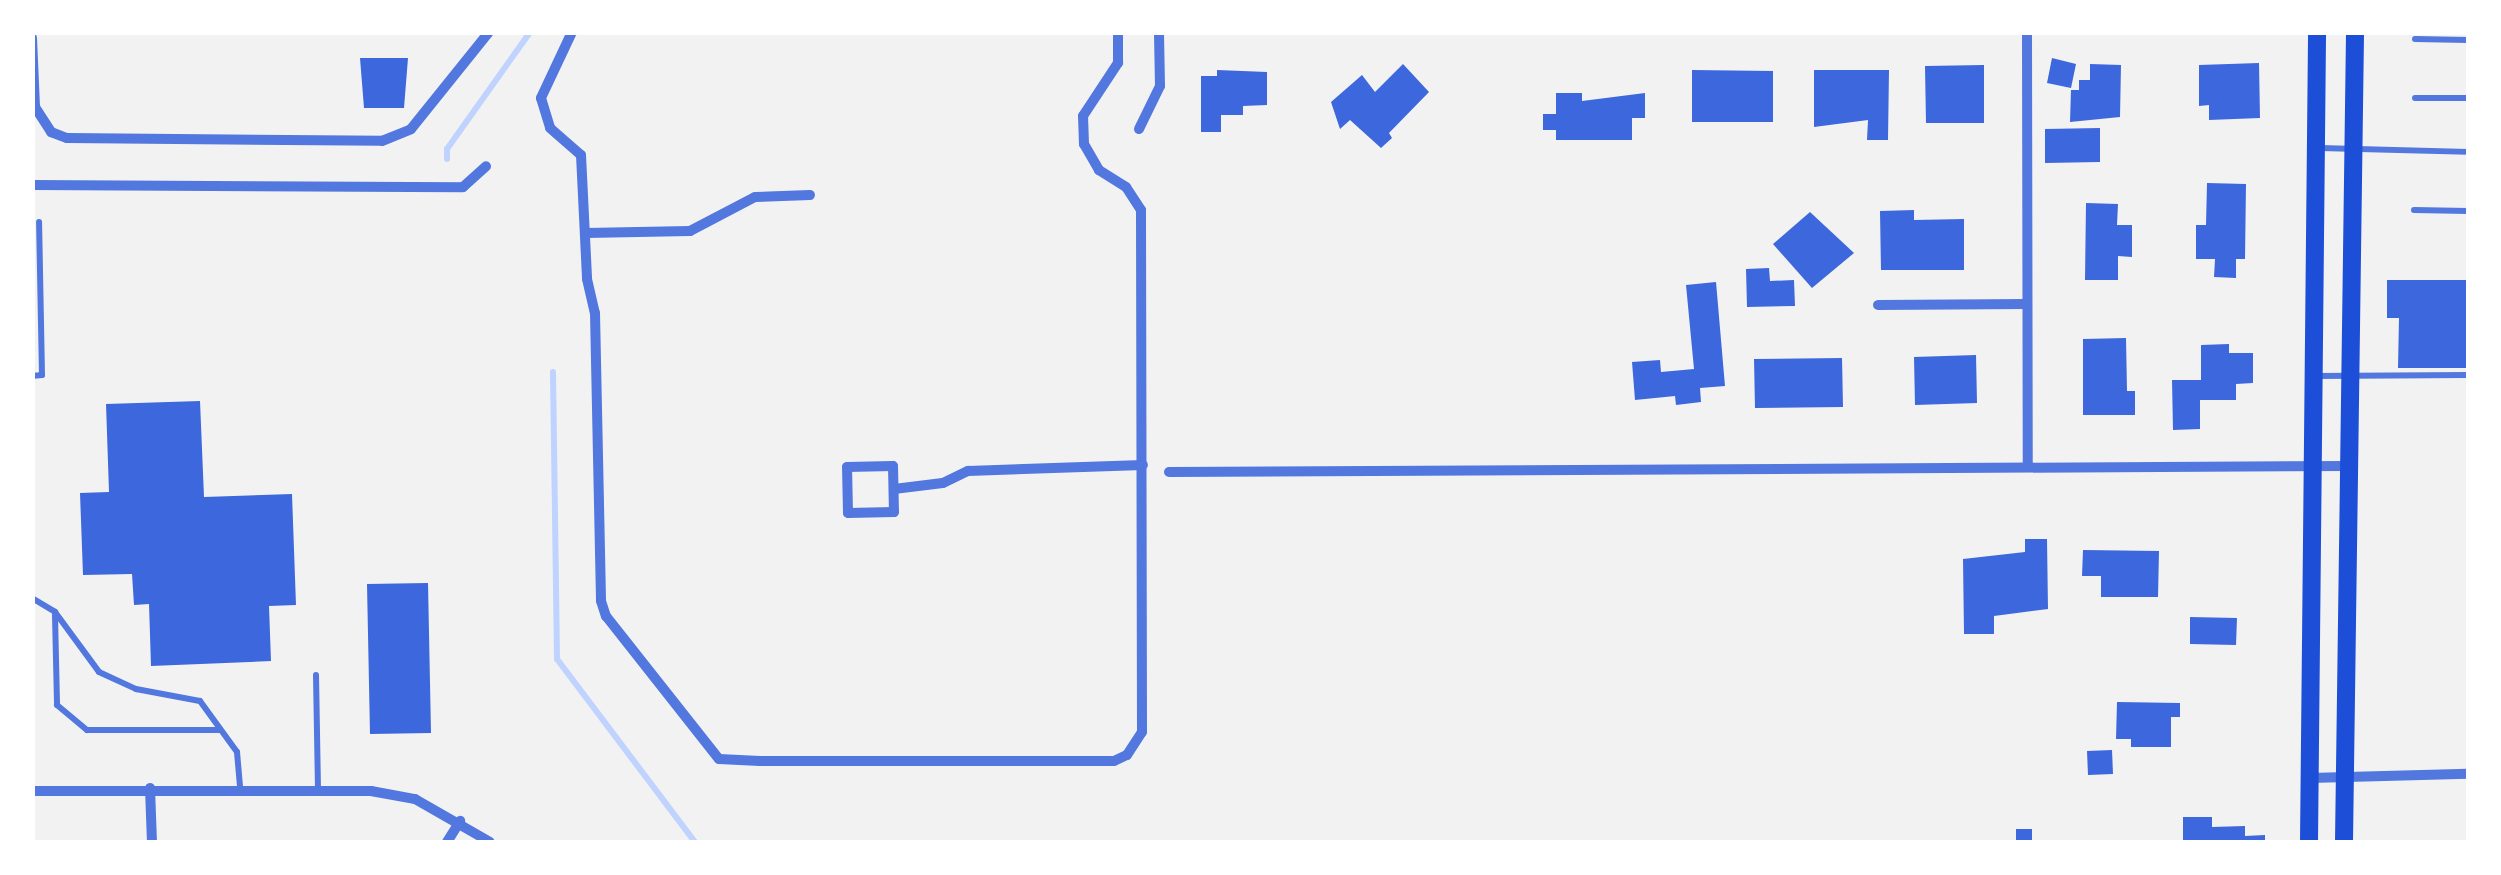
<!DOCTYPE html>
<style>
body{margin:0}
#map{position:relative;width:2501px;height:875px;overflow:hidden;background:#f2f2f2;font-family:Overpass,sans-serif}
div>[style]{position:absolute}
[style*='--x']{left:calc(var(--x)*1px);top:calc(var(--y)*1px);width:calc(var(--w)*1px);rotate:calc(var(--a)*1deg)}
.stream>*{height:6px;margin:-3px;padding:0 3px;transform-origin:3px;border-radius:3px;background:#bfd3fe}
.building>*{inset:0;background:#3d67dc}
.service>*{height:6px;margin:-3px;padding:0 3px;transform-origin:3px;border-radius:3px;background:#5277de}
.minor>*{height:10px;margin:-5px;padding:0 5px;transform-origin:5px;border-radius:5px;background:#5277de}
.primary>*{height:18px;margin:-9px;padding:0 9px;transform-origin:9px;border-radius:9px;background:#1d4ed8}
span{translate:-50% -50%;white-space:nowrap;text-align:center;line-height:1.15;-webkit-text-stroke:10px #fff;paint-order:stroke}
.frame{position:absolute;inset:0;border:35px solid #fff;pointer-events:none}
</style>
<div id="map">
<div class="stream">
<div style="--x:447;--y:159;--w:10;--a:-90"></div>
<div style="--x:447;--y:149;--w:143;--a:-54.6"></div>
<div style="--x:553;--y:372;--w:287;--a:89.2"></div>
<div style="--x:557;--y:659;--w:229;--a:53"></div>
</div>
<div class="building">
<div style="clip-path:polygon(360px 58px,408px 58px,404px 108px,364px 108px)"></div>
<div style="clip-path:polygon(2052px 58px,2076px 64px,2071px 88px,2047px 83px)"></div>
<div style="clip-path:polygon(2259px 63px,2260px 118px,2209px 120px,2209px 105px,2199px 106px,2199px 65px)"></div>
<div style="clip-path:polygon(1403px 64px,1429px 92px,1389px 133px,1392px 138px,1381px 148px,1350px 120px,1340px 129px,1331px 102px,1362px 75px,1375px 92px)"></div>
<div style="clip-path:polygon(2090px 64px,2121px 65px,2120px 117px,2070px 122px,2071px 90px,2079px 90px,2079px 80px,2090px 80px)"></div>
<div style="clip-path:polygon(1984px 65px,1984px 123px,1926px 123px,1925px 66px)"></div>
<div style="clip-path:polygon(1217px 70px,1267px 72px,1267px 105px,1243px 106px,1243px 115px,1221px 115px,1221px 132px,1201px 132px,1201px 76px,1217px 76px)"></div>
<div style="clip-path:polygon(1692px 70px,1773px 71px,1773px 122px,1692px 122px)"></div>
<div style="clip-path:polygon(1814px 70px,1889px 70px,1888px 140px,1867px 140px,1868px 120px,1814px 127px)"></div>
<div style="clip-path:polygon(1556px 93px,1582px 93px,1582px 101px,1645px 93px,1645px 118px,1632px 118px,1632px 140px,1556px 140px,1556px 130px,1543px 130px,1543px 114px,1556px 114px)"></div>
<div style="clip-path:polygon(2100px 128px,2100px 162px,2045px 163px,2045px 129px)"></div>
<div style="clip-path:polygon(2207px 183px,2246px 184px,2245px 259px,2236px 259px,2236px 278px,2214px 277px,2215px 259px,2196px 259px,2196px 225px,2206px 225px)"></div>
<div style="clip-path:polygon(2086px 203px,2118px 204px,2117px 225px,2132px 225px,2132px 257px,2118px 256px,2118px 280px,2085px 280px)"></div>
<div style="clip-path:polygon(1914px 210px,1914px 220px,1964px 219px,1964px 270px,1881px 270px,1880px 211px)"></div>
<div style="clip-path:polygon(1810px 212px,1854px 253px,1812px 288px,1773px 244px)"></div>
<div style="clip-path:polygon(1769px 268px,1770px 281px,1794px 280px,1795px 306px,1747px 307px,1746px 269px)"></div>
<div style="clip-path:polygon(2387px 280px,2468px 280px,2468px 368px,2398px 368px,2399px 318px,2387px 318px)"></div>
<div style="clip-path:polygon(1716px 282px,1725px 386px,1700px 388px,1701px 402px,1676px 405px,1675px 396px,1635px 400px,1632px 362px,1660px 360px,1661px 372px,1694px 369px,1686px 285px)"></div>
<div style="clip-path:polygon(2126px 338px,2127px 391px,2135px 391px,2135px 415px,2083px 415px,2083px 339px)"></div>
<div style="clip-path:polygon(2229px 344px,2229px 353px,2253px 353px,2253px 383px,2236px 384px,2236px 400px,2200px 400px,2200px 429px,2173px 430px,2172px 380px,2201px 380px,2201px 345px)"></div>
<div style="clip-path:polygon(1976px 355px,1977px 403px,1915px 405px,1914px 357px)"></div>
<div style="clip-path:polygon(1842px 358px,1843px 407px,1755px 408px,1754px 359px)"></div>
<div style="clip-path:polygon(200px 401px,204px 497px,292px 494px,296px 605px,269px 606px,271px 661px,151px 666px,149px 604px,134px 605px,132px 574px,83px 575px,80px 493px,109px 492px,106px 404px)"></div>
<div style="clip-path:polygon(2025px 539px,2047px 539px,2048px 609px,1994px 616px,1994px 634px,1964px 634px,1963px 559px,2025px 552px)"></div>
<div style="clip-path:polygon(2083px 550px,2159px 551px,2158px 597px,2101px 597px,2101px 576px,2082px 576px)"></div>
<div style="clip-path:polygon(428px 583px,431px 733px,370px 734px,367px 584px)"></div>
<div style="clip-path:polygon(2190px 617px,2237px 618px,2236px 645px,2190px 644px)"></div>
<div style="clip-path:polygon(2117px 702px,2180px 703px,2180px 717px,2171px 717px,2171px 747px,2131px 747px,2131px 739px,2116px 739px)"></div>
<div style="clip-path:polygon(2112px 750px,2113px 774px,2088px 775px,2087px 751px)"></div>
<div style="clip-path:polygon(2183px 817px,2212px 817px,2212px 827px,2245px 826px,2245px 836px,2265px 835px,2265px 842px,2183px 842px)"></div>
<div style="clip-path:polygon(2016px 829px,2032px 829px,2032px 842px,2016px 842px)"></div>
</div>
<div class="service">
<div style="--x:2415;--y:39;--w:53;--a:1.1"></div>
<div style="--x:2415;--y:98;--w:53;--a:0"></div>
<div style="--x:2320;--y:148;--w:148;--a:1.5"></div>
<div style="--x:2414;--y:210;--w:54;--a:1.1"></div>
<div style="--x:32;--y:376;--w:10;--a:-6"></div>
<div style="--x:42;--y:375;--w:153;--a:-91.1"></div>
<div style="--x:2315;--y:376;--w:153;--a:-0.4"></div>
<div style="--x:32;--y:598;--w:27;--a:31"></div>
<div style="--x:55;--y:612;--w:74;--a:53.7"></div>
<div style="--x:99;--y:672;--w:41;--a:24.7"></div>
<div style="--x:136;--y:689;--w:65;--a:10.6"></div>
<div style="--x:200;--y:701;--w:63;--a:54"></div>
<div style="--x:237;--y:752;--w:37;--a:85"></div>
<div style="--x:55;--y:615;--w:90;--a:88.7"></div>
<div style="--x:57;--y:705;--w:39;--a:40"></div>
<div style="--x:87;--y:730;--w:133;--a:0"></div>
<div style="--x:316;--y:675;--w:115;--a:89"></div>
</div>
<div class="minor">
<div style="--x:572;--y:32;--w:73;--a:115.2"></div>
<div style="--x:541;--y:98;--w:31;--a:73"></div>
<div style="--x:550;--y:128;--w:41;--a:41.1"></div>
<div style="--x:581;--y:155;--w:124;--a:87.2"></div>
<div style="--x:587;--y:279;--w:35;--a:77"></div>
<div style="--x:595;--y:313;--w:288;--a:88.8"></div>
<div style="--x:601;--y:601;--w:16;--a:72"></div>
<div style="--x:606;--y:616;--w:182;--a:51.7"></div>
<div style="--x:719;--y:759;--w:41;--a:2.8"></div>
<div style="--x:760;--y:761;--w:354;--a:0"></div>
<div style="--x:1114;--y:761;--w:14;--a:-25"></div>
<div style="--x:1127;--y:755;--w:27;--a:-57"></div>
<div style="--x:1142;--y:732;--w:522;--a:-90.11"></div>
<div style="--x:1141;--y:210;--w:27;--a:-123"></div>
<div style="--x:1126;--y:187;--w:32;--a:-148"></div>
<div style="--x:1099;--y:170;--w:30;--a:-120"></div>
<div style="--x:1084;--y:144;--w:28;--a:-92"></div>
<div style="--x:1083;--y:116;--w:64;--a:-56.6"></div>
<div style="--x:1118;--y:63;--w:31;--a:-90"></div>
<div style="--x:2027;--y:32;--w:435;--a:89.9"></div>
<div style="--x:32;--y:38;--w:69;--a:87.5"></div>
<div style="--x:35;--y:107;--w:30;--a:57"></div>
<div style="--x:51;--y:132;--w:17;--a:21"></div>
<div style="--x:67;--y:138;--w:315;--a:0.5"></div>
<div style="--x:382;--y:141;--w:31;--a:-22"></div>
<div style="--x:411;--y:129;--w:124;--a:-51.2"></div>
<div style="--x:1139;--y:129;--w:48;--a:-64"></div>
<div style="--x:1160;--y:86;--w:54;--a:-91.1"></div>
<div style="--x:32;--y:185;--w:431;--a:0.3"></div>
<div style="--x:463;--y:187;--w:31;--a:-42"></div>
<div style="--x:586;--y:233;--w:104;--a:-1.1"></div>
<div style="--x:690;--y:231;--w:73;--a:-27.6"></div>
<div style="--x:755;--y:197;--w:55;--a:-2.1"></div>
<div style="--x:1878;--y:305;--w:149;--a:-0.4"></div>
<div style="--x:893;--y:466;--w:46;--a:88.8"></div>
<div style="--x:894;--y:512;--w:46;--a:178.8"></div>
<div style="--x:848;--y:513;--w:46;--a:-91.2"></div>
<div style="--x:847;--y:467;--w:46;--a:-1.2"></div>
<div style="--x:1169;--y:472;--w:1179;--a:-0.29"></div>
<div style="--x:894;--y:489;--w:49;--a:-7"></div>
<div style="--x:943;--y:483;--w:28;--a:-26"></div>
<div style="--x:968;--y:471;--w:175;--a:-2"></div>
<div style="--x:2310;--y:778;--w:158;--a:-1.5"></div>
<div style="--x:150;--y:788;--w:54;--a:87.9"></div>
<div style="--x:32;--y:791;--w:339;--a:0"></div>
<div style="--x:371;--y:791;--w:45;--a:10.3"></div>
<div style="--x:415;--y:799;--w:86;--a:29.8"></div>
<div style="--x:447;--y:842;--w:25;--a:-58"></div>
</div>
<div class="primary">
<div style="--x:2309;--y:842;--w:810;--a:-89.43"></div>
<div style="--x:2344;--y:842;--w:810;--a:-89.22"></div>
</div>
<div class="frame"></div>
</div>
